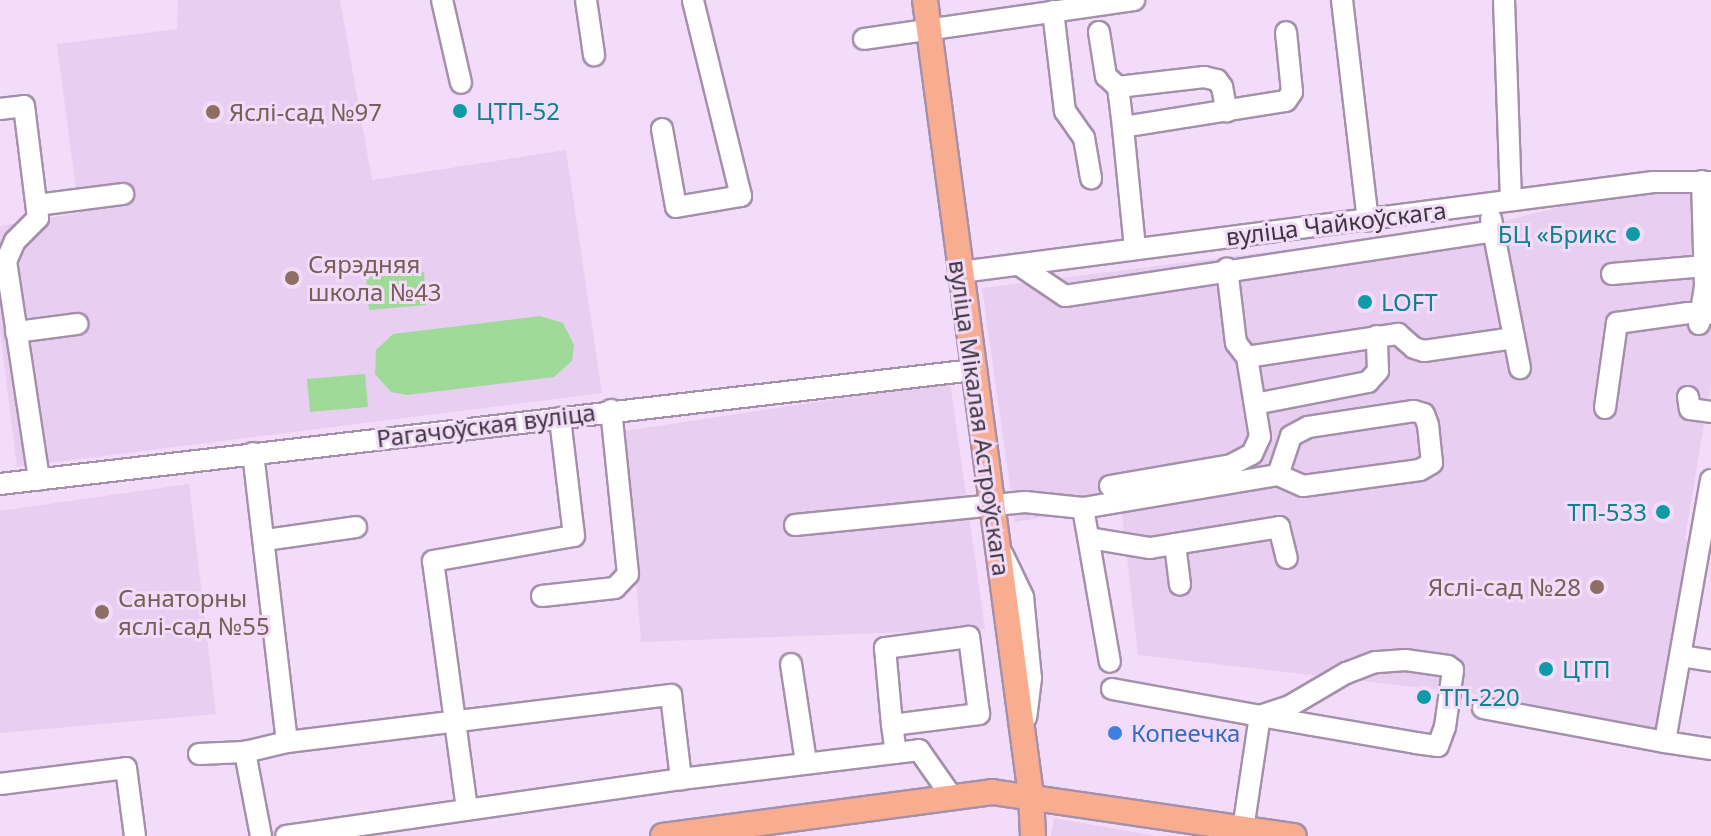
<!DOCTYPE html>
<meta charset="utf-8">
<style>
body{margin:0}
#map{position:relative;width:1711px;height:836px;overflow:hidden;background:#f2dcf9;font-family:"Noto Sans",sans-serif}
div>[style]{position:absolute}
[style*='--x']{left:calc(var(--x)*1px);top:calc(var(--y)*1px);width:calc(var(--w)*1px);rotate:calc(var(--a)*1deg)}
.built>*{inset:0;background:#e8cef1}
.green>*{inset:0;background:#a0da99}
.roads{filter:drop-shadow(2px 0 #a490aa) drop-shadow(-2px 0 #a490aa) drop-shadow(0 2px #a490aa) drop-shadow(0 -2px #a490aa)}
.minor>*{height:20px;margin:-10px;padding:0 10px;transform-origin:10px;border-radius:10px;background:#fff}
.major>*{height:24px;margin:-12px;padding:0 12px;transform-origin:12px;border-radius:12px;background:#f8ad91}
.dots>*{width:22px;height:22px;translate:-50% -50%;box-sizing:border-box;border:4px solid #f2dcf9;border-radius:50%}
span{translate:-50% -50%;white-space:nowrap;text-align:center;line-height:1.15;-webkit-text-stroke:6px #f2dcf9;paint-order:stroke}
.culture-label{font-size:24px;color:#0d838f}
.left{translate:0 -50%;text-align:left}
.right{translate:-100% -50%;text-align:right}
.education-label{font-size:24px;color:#785e54}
.street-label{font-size:24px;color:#3e3641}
.shop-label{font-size:24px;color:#366cbe}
</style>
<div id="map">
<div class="built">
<div style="clip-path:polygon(178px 0,340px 0,372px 180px,566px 150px,602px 393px,17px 467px,0 330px,0 226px,79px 213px,57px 44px,177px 29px)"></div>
<div style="clip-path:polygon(1680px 189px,1711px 198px,1711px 382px,1685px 538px,1689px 540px,1655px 729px,1483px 695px,1138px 655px,1121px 505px,1015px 522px,982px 288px,1497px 223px,1582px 201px)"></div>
<div style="clip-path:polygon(950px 382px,985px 629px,641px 642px,624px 431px)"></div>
<div style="clip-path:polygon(189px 484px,216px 714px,0 733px,0 511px)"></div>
<div style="clip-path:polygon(1054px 818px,1156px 836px,1051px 836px)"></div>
</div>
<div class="green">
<div style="clip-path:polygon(424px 272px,426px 305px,369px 310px,366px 277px)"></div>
<div style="clip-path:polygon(540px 316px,563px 323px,574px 345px,572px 361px,554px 377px,407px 395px,391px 392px,375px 374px,376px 350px,393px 334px)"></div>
<div style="clip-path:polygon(365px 374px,368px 407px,310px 412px,307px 379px)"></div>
</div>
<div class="roads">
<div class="minor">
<div style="--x:442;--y:0;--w:85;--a:77.1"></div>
<div style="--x:586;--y:0;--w:56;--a:81.7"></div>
<div style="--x:1342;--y:0;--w:222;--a:83.3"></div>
<div style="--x:1504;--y:0;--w:200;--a:88"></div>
<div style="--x:1053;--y:11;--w:101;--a:83.2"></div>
<div style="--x:1065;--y:111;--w:33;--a:55"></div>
<div style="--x:1084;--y:138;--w:41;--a:80.1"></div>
<div style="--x:1099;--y:32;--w:45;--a:81"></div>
<div style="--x:1106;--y:76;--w:16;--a:43"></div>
<div style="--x:864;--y:39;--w:273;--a:-8.2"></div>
<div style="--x:0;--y:109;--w:24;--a:-7"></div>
<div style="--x:24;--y:106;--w:113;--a:82.9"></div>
<div style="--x:38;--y:218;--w:33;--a:135"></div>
<div style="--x:15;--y:241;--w:22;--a:114"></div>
<div style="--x:6;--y:261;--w:221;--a:81.4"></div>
<div style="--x:1123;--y:127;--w:40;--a:-97.1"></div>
<div style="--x:1118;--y:87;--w:87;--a:-6.6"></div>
<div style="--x:1204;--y:77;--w:13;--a:13"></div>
<div style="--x:1217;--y:80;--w:9;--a:54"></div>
<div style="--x:1222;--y:87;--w:25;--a:79"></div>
<div style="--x:662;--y:129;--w:79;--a:79.8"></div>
<div style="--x:676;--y:207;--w:66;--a:-9.6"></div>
<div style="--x:741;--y:196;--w:202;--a:-103.8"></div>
<div style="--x:37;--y:205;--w:87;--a:-7.3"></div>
<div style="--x:1491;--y:219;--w:152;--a:79"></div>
<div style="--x:1135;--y:248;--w:122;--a:-95.7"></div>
<div style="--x:1123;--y:127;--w:165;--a:-9.1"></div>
<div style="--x:1286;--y:101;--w:11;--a:-56"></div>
<div style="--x:1292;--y:92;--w:60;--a:-95.7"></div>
<div style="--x:1019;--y:265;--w:55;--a:34"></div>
<div style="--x:1065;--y:296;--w:434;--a:-8.6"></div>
<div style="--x:961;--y:272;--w:698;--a:-7.41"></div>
<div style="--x:1653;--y:182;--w:58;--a:0"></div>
<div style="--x:1612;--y:274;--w:93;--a:-4.9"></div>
<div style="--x:1699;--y:324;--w:38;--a:-81"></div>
<div style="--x:1705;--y:286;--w:105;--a:-91.6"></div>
<div style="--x:16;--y:332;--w:62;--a:-7.5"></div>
<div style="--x:1247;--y:357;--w:153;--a:-8.7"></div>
<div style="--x:1398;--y:334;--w:21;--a:41"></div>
<div style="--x:1414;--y:348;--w:10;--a:17"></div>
<div style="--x:1424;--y:351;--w:91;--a:-8.2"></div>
<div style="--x:1688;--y:397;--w:12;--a:81"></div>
<div style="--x:1690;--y:409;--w:21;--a:8"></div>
<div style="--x:1255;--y:404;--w:115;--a:-11"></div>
<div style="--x:1368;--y:382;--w:15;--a:-48"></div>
<div style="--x:1378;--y:371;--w:35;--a:-92"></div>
<div style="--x:1605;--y:408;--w:86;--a:-82"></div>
<div style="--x:1617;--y:323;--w:72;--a:-8"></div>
<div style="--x:1688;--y:313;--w:23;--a:2"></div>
<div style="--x:253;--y:453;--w:291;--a:83.3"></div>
<div style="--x:1711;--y:480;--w:266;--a:100"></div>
<div style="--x:1665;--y:742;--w:47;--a:8.7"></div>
<div style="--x:0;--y:484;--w:980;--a:-6.68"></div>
<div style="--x:1110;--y:486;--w:123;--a:-9.8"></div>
<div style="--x:1231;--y:465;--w:24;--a:-28"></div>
<div style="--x:1252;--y:454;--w:19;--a:-65"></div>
<div style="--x:1260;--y:437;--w:81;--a:-99.2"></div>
<div style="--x:1247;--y:357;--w:18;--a:-128"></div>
<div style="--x:1236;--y:343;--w:75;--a:-96.9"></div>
<div style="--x:1083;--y:508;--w:198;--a:-9.6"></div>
<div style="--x:1278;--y:475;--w:41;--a:-71.6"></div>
<div style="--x:1291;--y:436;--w:19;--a:-28"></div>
<div style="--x:1308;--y:427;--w:107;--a:-8.6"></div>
<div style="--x:1414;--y:411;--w:10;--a:17"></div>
<div style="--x:1424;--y:414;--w:12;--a:70"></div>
<div style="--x:1428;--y:425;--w:38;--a:84"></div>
<div style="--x:1432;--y:463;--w:14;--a:150"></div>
<div style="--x:1420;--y:470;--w:118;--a:172.2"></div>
<div style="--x:1303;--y:486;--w:27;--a:-156"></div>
<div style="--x:795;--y:525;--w:231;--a:-5.7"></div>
<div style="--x:1025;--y:502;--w:58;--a:5.9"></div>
<div style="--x:1083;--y:508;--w:156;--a:80.1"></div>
<div style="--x:1089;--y:538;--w:62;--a:9.3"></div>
<div style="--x:1150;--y:548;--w:131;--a:-9.2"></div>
<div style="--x:1279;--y:527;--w:32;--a:76"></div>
<div style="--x:266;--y:540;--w:91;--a:-8.2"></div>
<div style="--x:1175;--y:544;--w:41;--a:83"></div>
<div style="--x:1003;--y:555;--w:47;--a:64.5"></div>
<div style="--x:1023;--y:597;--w:81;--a:84.4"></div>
<div style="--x:1031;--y:678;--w:39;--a:97"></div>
<div style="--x:542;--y:596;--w:73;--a:-6.3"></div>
<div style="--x:615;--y:588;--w:19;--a:-47"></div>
<div style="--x:628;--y:574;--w:165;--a:-95.9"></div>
<div style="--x:1681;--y:656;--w:30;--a:9"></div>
<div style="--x:791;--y:664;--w:99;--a:81.3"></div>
<div style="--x:1112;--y:689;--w:150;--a:10.3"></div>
<div style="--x:1260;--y:716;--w:158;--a:9.8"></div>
<div style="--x:1416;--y:743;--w:22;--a:8"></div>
<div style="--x:1438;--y:746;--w:20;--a:-70"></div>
<div style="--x:1445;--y:727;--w:58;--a:-82"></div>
<div style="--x:1453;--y:670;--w:6;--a:-141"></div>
<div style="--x:1448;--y:666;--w:42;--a:-171.9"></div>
<div style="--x:1406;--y:660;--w:31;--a:176"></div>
<div style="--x:1375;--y:662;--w:31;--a:159"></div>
<div style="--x:1346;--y:673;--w:65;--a:149.5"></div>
<div style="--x:1290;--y:706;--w:32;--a:162"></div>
<div style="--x:1483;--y:708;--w:185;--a:10.6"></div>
<div style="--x:892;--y:725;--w:88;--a:-7.2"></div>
<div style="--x:979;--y:714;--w:78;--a:-97.4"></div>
<div style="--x:969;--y:637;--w:85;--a:172.5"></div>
<div style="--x:885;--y:648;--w:77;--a:84.8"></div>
<div style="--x:892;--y:725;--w:28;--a:82"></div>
<div style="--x:199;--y:754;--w:46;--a:-2.5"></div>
<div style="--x:0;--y:784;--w:127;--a:-7.2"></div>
<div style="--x:126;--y:768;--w:69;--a:82.5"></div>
<div style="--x:467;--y:809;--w:250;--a:-97.8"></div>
<div style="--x:433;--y:561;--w:143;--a:-10.1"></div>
<div style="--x:574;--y:536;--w:119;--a:-96.8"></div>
<div style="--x:261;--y:836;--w:86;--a:-100.8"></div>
<div style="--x:245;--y:752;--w:43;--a:-13.4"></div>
<div style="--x:287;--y:742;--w:387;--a:-7"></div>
<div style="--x:671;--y:695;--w:85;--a:83.2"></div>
<div style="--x:286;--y:836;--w:399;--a:-8.2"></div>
<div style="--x:681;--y:779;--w:240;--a:-6.9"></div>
<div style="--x:919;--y:750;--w:57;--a:54.9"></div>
<div style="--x:1242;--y:836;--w:121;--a:-81.5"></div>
</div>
<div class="major">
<div style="--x:925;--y:0;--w:803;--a:82.41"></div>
<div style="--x:1031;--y:796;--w:40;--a:87.1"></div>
<div style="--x:663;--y:836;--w:332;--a:-7.6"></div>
<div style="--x:992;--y:792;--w:305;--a:8.3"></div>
</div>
</div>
<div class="dots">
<div style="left:460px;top:111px;background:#0f9aa8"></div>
<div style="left:213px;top:112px;background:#8d6e63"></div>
<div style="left:1633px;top:234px;background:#0f9aa8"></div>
<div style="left:292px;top:278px;background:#8d6e63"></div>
<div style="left:1365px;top:302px;background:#0f9aa8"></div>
<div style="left:1663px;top:512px;background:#0f9aa8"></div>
<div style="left:1597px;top:587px;background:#8d6e63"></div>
<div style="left:102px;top:612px;background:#8d6e63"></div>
<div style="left:1546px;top:669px;background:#0f9aa8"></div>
<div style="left:1424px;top:697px;background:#0f9aa8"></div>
<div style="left:1115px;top:733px;background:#3f7fe0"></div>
</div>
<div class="culture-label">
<span class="left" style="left:476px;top:111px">ЦТП-52</span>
<span class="right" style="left:1617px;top:234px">БЦ «Брикс</span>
<span class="left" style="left:1381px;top:302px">LOFT</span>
<span class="right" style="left:1647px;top:512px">ТП-533</span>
<span class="left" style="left:1562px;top:669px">ЦТП</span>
<span class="left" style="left:1440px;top:697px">ТП-220</span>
</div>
<div class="education-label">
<span class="left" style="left:229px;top:112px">Яслі-сад №97</span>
<span class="left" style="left:308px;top:278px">Сярэдняя<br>школа №43</span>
<span class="right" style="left:1581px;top:587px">Яслі-сад №28</span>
<span class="left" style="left:118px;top:612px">Санаторны<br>яслі-сад №55</span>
</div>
<div class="street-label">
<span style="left:1336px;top:223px;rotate:-7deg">вуліца Чайкоўскага</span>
<span style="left:980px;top:418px;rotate:82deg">вуліца Мікалая Астроўскага</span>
<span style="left:486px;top:425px;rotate:-7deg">Рагачоўская вуліца</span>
</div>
<div class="shop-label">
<span class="left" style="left:1131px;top:733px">Копеечка</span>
</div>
</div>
